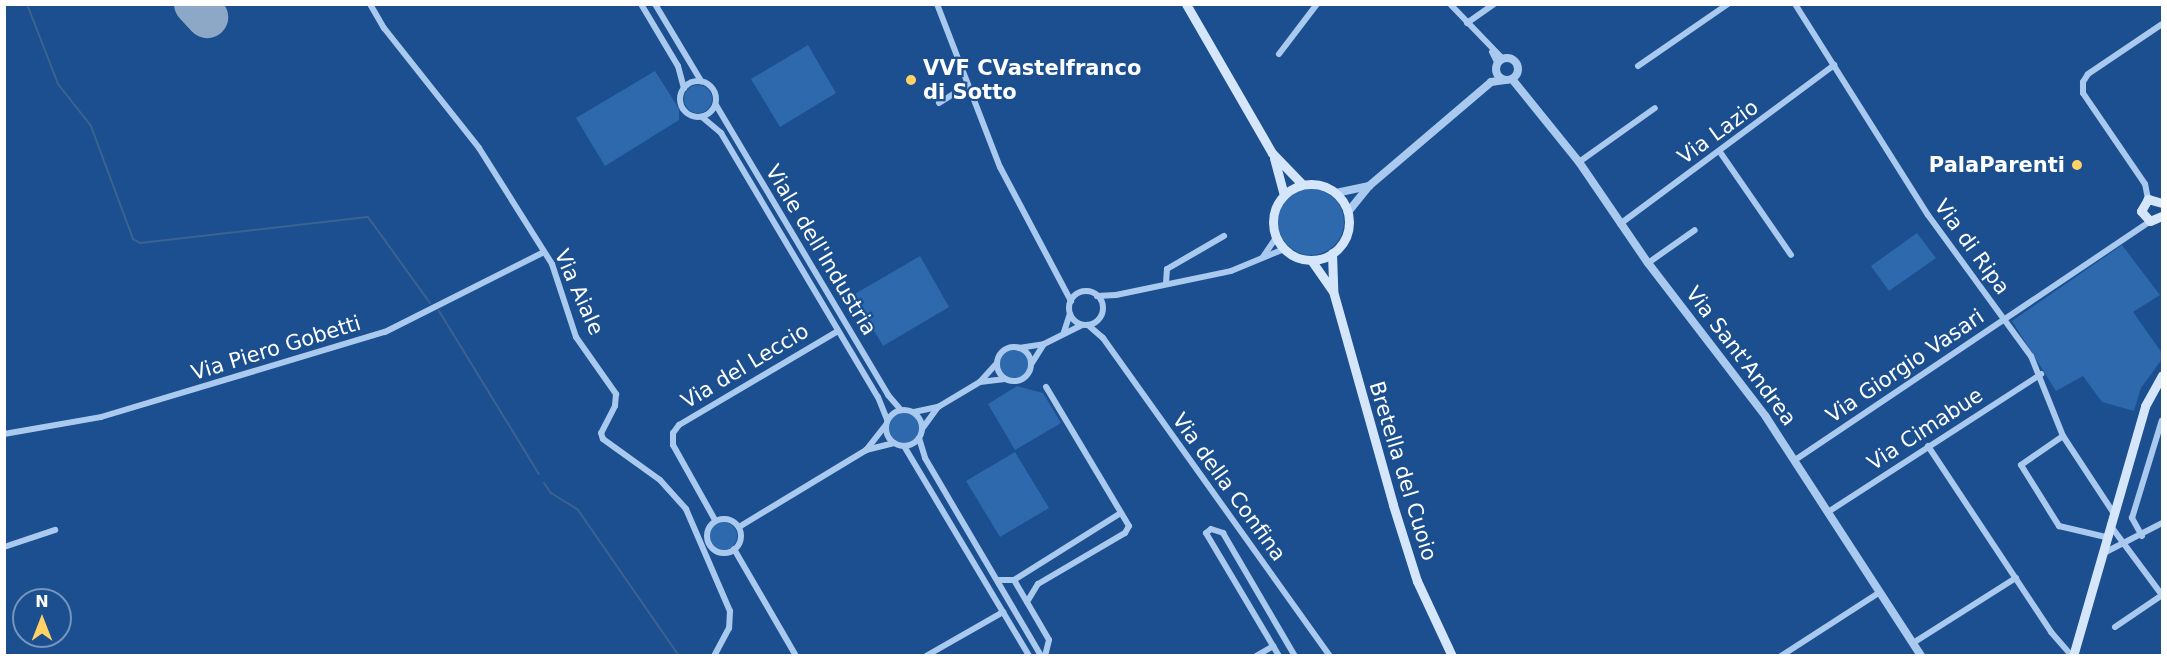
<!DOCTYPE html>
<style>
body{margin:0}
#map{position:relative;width:2167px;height:660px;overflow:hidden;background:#1b4f8f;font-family:"DejaVu Sans",sans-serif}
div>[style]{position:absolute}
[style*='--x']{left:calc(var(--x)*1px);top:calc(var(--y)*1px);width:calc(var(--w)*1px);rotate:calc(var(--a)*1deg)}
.green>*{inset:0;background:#2e69ad}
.round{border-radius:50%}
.stream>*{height:2px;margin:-1px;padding:0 1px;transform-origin:1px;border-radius:1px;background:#3c6290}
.runway>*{height:42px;margin:-21px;padding:0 21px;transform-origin:21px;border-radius:21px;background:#8da7c7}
.minor>*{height:6px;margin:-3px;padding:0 3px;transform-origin:3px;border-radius:3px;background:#a9c9ee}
.minor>.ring{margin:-3px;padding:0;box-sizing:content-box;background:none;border:6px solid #a9c9ee;border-radius:50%}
.tertiary>*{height:8px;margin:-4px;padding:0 4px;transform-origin:4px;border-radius:4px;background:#a9c9ee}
.tertiary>.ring{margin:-4px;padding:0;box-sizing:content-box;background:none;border:8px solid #a9c9ee;border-radius:50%}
.secondary>*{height:9px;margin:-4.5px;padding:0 4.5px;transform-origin:4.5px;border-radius:4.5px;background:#d6e6fa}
.secondary>.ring{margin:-4.5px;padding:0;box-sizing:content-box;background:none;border:9px solid #d6e6fa;border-radius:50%}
.dots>*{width:16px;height:16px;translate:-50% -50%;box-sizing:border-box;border:3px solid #1b4f8f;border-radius:50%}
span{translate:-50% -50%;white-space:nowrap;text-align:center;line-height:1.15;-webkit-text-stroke:4.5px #1b4f8f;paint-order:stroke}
.poi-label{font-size:21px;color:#fff;font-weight:700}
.left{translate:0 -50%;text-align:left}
.right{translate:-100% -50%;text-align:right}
.street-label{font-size:21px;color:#fff}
.frame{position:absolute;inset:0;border:6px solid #fff;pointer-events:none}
.north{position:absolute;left:12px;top:588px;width:60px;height:60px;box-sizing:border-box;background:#1b4f8f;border:2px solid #7695bc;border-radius:50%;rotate:0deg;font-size:16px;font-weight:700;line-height:24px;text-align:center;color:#fff}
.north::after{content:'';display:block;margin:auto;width:21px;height:27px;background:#ffd166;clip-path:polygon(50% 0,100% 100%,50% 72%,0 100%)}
</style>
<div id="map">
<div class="green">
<div style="clip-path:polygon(808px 45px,836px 93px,780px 127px,751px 79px)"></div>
<div style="clip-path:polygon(655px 71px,679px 109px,679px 120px,605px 166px,576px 118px)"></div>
<div class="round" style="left:684px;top:85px;width:28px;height:28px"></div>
<div class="round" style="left:1278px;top:189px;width:66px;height:66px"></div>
<div style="clip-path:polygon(1917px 233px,1936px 258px,1889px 291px,1871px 266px)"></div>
<div style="clip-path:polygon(2122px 245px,2160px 295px,2133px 312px,2162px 353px,2162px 359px,2141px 388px,2134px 411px,2102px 402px,2083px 376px,2056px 391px,2012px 321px)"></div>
<div style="clip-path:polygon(920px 256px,949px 307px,883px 346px,853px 295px)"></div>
<div class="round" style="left:1000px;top:350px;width:28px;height:28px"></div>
<div style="clip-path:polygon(1017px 386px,1043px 393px,1061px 423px,1015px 450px,988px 404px)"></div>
<div class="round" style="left:889px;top:413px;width:30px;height:30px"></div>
<div style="clip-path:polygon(1015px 452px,1049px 508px,1000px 537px,966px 481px)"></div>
<div class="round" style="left:709px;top:522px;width:28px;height:28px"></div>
</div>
<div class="stream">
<div style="--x:27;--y:4;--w:86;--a:68.8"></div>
<div style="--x:58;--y:84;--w:53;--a:51.8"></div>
<div style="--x:91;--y:126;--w:121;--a:69.6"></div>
<div style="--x:133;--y:239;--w:8;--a:30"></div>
<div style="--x:140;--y:243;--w:229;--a:-6.5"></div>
<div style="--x:368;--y:217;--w:106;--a:54.2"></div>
<div style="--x:439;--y:311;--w:191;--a:58.5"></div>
<div style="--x:544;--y:483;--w:12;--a:55"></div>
<div style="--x:551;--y:493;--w:32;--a:32"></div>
<div style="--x:578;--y:510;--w:178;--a:55.3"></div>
</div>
<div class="runway">
<div style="--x:195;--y:4;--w:18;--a:47"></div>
</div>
<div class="minor">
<div style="--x:370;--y:4;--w:28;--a:60"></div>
<div style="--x:384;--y:28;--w:153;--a:51.6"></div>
<div style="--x:479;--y:148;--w:137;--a:57.8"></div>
<div style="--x:552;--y:264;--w:77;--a:71.8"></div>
<div style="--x:576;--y:337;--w:70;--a:54.9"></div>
<div style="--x:616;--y:394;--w:12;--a:95"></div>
<div style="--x:615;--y:406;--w:30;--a:117"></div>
<div style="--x:601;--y:433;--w:6;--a:72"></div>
<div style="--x:603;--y:439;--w:70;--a:35.7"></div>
<div style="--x:660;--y:480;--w:39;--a:48"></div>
<div style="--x:686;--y:509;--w:111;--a:66.7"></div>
<div style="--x:730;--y:611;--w:17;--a:93"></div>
<div style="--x:729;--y:628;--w:32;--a:118"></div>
<div style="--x:641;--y:4;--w:72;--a:59.2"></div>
<div style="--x:678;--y:66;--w:23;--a:75"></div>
<div style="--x:655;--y:4;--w:90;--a:59.1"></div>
<div style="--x:937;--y:4;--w:175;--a:68.9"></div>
<div style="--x:1000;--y:167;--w:152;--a:62.1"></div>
<div style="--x:1450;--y:4;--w:76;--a:46.1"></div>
<div style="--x:1795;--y:4;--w:249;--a:57.8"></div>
<div style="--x:1928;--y:215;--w:175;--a:53.9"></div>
<div style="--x:2031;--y:356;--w:86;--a:68.2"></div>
<div style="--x:2063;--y:436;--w:91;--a:56.7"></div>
<div style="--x:1467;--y:23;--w:33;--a:-35"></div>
<div style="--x:1492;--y:52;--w:13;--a:63"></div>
<div style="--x:1279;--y:54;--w:63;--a:-52.8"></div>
<div style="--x:1638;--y:66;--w:109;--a:-34.6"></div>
<div class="ring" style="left:680px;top:81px;width:30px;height:30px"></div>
<div style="--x:939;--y:103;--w:34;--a:-32"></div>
<div style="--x:716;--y:105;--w:337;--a:59.3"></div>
<div style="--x:888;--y:395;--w:20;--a:49"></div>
<div style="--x:702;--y:117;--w:25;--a:40"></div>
<div style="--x:721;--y:133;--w:307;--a:59.3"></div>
<div style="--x:878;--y:397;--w:24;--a:68"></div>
<div style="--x:1720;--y:152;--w:125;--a:55.4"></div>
<div style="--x:1579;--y:162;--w:93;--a:-35.4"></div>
<div style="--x:2148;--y:199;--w:15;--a:-101"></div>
<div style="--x:2145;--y:184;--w:110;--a:-124.3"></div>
<div style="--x:2083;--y:93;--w:11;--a:-90"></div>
<div style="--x:2083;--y:82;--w:9;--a:-58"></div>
<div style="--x:2088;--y:74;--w:89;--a:-34"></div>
<div style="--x:1620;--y:224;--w:267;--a:-36.6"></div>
<div style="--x:1263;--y:257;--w:23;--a:-56"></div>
<div style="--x:1648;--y:263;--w:57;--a:-35.1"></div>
<div style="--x:1166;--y:283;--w:14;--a:-86"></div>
<div style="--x:1167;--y:269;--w:66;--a:-30.1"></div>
<div class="ring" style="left:1069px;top:291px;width:28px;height:28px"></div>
<div style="--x:1097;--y:296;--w:19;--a:-3"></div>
<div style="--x:1116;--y:295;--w:117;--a:-11.8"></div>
<div style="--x:1231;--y:271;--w:57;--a:-22.5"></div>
<div style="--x:1088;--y:325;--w:20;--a:41"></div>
<div style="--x:1103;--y:338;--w:391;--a:54.5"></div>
<div style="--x:1064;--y:332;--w:19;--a:-72"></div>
<div class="ring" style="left:997px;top:347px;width:28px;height:28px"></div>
<div style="--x:1019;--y:348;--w:25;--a:-9"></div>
<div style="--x:1044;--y:344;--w:42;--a:-26.6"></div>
<div style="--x:997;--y:363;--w:25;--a:132"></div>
<div style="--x:980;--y:382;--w:25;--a:-7"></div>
<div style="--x:1032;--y:363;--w:22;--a:-58"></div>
<div style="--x:938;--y:407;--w:49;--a:-30.8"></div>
<div class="ring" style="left:886px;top:410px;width:30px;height:30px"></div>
<div style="--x:914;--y:412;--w:25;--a:-12"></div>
<div style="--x:938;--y:407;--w:27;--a:126"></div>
<div style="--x:885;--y:426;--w:31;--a:128"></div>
<div style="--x:866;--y:450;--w:29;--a:-14"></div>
<div style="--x:4;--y:434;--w:98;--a:-9.9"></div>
<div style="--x:101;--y:417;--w:296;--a:-16.7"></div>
<div style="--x:385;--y:332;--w:178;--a:-26.7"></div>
<div style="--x:2063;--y:436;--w:51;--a:145.4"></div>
<div style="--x:2021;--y:465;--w:72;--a:58.1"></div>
<div style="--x:2059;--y:526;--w:48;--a:13.2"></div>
<div style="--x:919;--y:438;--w:21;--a:73"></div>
<div style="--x:925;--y:458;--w:229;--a:59.6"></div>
<div style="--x:904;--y:446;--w:244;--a:59.2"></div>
<div style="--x:1928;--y:446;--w:223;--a:56.5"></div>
<div style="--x:2051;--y:632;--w:32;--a:49"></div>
<div style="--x:1795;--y:460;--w:428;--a:-33.9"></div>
<div style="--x:1828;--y:512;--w:254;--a:-32.9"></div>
<div class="ring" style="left:707px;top:519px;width:28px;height:28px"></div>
<div style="--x:715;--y:520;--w:86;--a:-119.2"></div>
<div style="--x:673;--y:445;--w:12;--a:-90"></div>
<div style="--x:673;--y:433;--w:10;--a:-53"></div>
<div style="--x:679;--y:425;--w:185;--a:-30.6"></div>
<div style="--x:2110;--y:525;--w:87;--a:53.4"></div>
<div style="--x:739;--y:527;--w:149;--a:-31.2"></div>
<div style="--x:2142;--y:536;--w:21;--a:-119"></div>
<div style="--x:2132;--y:518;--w:102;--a:-73"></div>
<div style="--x:4;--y:547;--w:54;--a:-18.4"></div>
<div style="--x:734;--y:549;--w:124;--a:59.9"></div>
<div style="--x:2102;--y:554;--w:68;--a:-27.3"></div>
<div style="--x:998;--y:580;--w:16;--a:0"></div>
<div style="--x:1014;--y:580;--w:69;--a:59.7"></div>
<div style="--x:1049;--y:640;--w:16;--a:104"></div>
<div style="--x:1014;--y:580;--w:126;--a:-32.1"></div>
<div style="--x:1027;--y:602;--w:21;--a:-59"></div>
<div style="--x:1038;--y:584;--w:101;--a:-30.4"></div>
<div style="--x:1125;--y:533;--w:8;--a:-60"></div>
<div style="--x:1129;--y:526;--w:162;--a:-120.8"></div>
<div style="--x:2115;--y:627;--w:57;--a:-34.2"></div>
<div style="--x:1913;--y:643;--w:122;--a:-32.3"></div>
<div style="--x:926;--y:656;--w:89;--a:-29.7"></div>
<div style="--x:1256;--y:656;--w:20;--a:-30"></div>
<div style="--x:1279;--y:656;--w:143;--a:-120.7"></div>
<div style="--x:1206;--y:533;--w:6;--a:-39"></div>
<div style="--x:1211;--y:529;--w:13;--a:18"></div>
<div style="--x:1223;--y:533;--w:143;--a:59.7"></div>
<div style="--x:1781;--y:656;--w:118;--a:-32.9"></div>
</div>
<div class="tertiary">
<div class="ring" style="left:1496px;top:58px;width:14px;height:14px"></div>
<div style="--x:1512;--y:79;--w:107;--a:51.1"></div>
<div style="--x:1579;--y:162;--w:122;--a:55.7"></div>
<div style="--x:1648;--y:263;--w:194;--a:52.5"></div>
<div style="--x:1766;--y:417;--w:285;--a:57"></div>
<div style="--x:1336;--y:193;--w:34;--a:-12"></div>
<div style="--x:1348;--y:212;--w:33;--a:-51"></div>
<div style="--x:1369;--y:186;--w:160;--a:-40.4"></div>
<div style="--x:1491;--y:82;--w:14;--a:-8"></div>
</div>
<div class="secondary">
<div style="--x:1186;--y:4;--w:172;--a:60"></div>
<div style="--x:1272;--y:153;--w:43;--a:45.9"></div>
<div style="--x:1274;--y:158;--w:38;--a:75"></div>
<div class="ring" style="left:1273px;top:184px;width:67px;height:67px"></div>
<div style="--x:2162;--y:203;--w:15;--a:-164"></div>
<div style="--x:2148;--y:199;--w:14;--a:120"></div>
<div style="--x:2141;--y:211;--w:13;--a:48"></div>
<div style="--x:2150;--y:221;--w:13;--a:-23"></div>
<div style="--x:1332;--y:253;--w:38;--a:88"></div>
<div style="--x:1333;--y:291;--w:222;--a:74.3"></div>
<div style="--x:1393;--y:505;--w:80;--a:72.5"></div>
<div style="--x:1417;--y:581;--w:83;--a:65"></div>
<div style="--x:1311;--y:260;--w:38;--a:55"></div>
<div style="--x:2073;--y:656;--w:260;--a:-73.9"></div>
<div style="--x:2145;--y:406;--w:35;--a:-61"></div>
</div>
<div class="dots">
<div style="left:911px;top:80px;background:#ffd166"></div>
<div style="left:2077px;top:165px;background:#ffd166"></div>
</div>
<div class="poi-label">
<span class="left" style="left:923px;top:80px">VVF CVastelfranco<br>di Sotto</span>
<span class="right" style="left:2065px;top:165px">PalaParenti</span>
</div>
<div class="street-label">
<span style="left:1718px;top:132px;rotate:-36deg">Via Lazio</span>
<span style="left:1972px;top:247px;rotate:54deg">Via di Ripa</span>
<span style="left:821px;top:250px;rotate:59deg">Viale dell'Industria</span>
<span style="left:579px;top:292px;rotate:66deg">Via Aiale</span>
<span style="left:276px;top:348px;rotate:-17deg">Via Piero Gobetti</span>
<span style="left:1741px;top:356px;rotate:53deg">Via Sant'Andrea</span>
<span style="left:745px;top:366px;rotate:-31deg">Via del Leccio</span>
<span style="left:1905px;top:366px;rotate:-34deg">Via Giorgio Vasari</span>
<span style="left:1925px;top:429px;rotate:-33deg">Via Cimabue</span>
<span style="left:1403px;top:471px;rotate:73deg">Bretella del Cuoio</span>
<span style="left:1229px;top:487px;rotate:54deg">Via della Confina</span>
</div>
<div class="frame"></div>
<div class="north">N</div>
</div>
